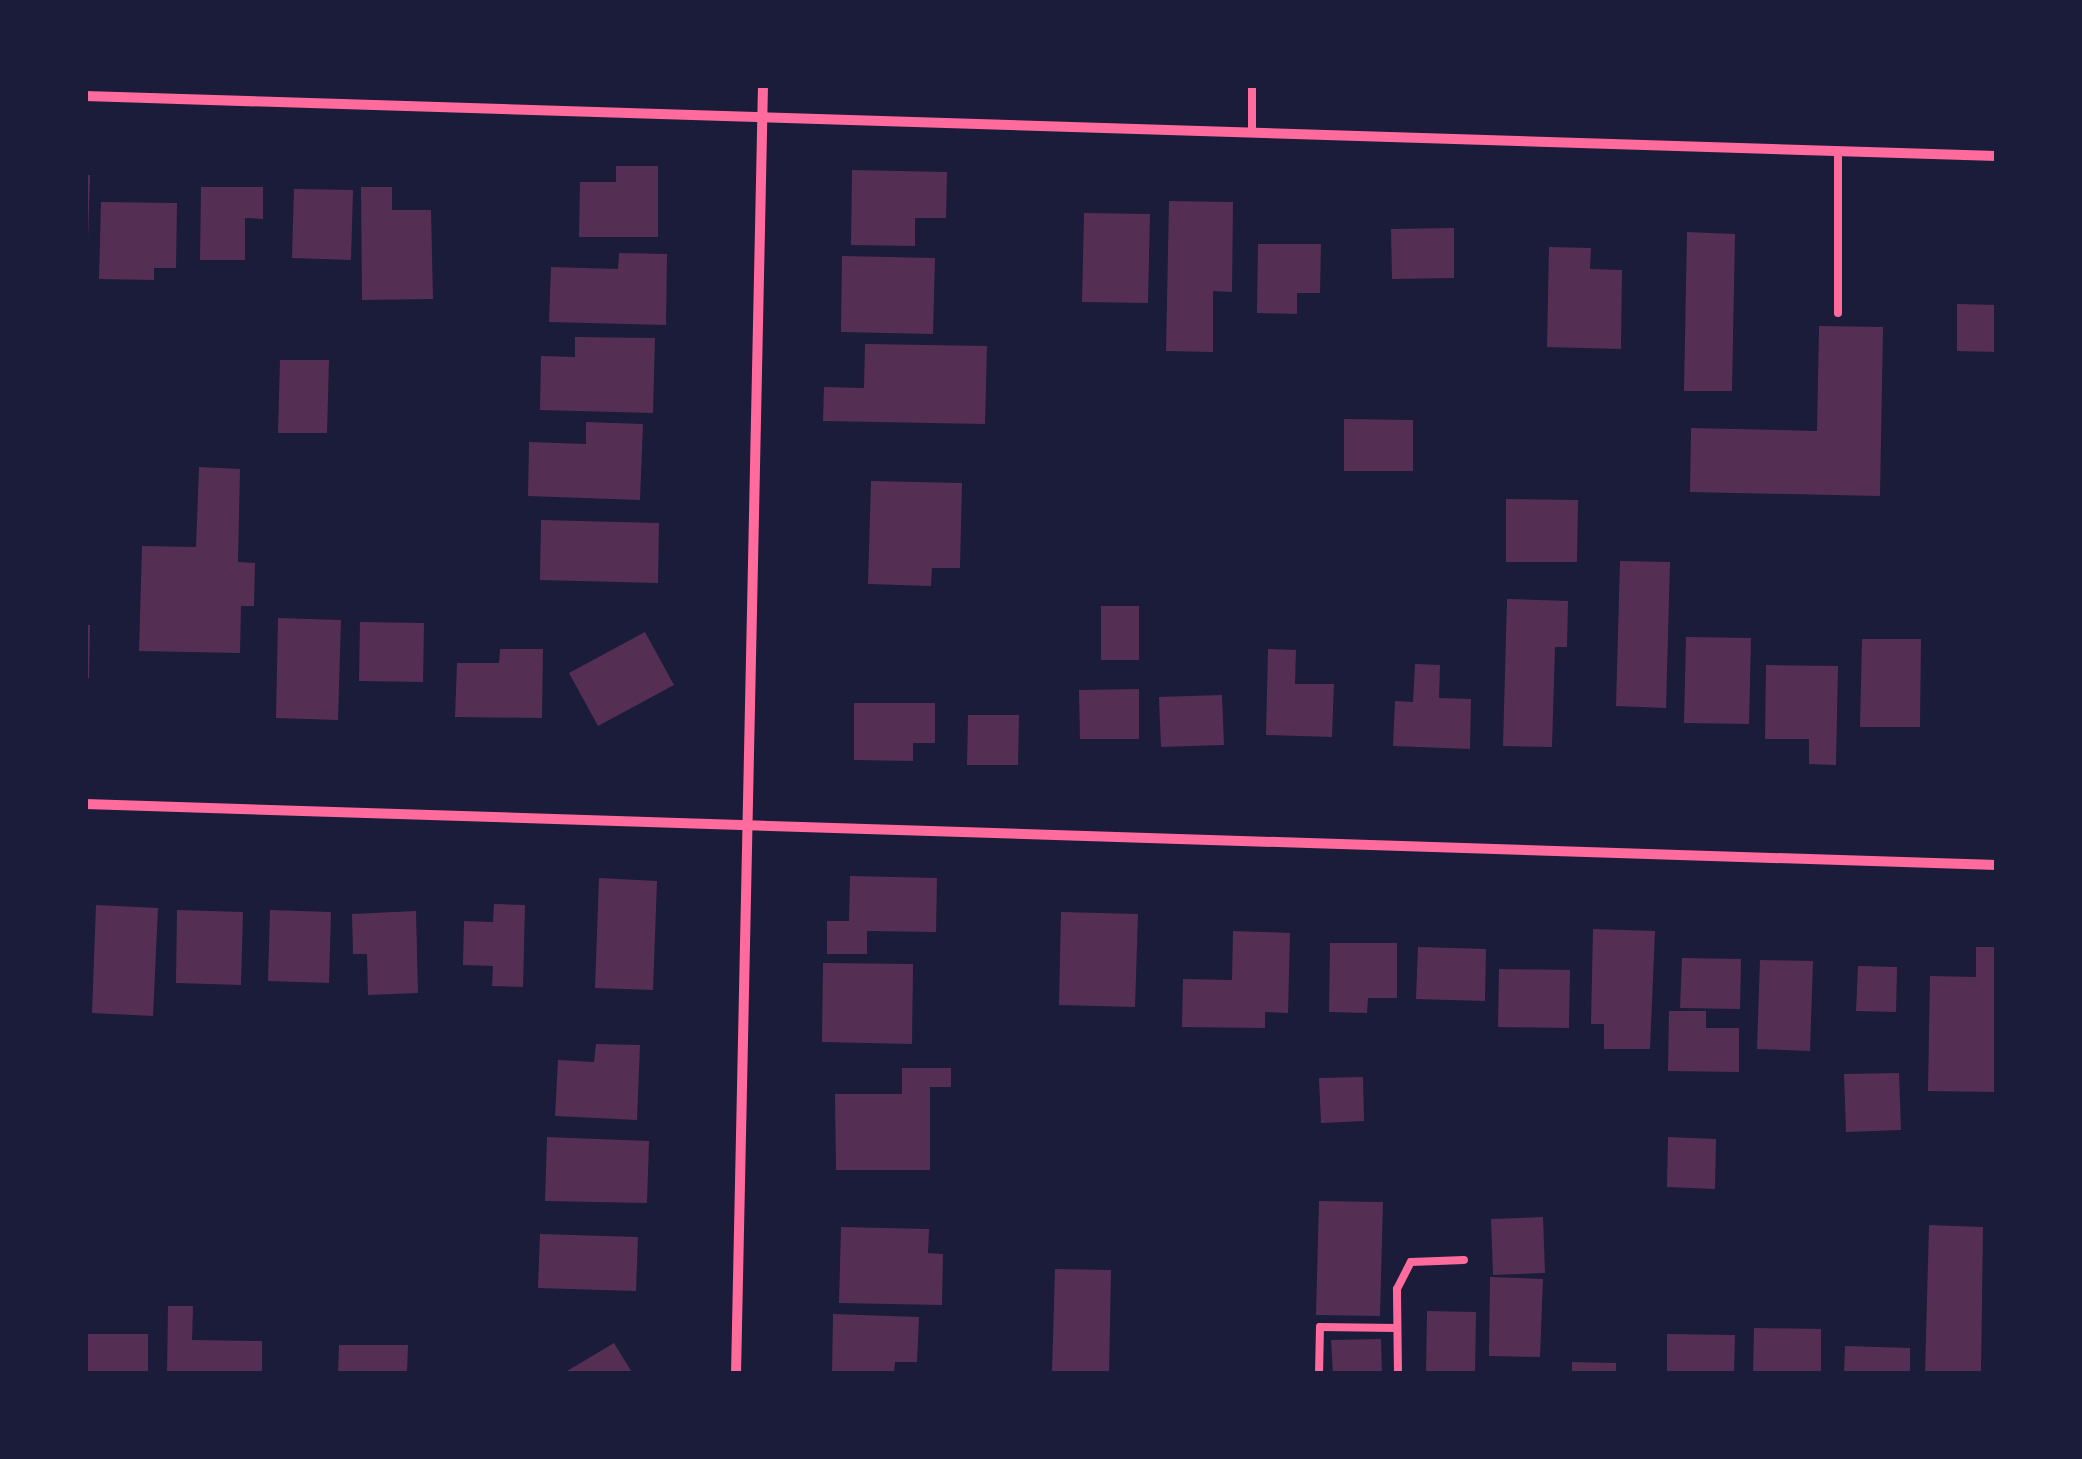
<!DOCTYPE html>
<style>
body{margin:0}
#map{position:relative;width:2082px;height:1459px;overflow:hidden;background:#1b1b3a;font-family:"Fira Sans Condensed",sans-serif}
div>[style]{position:absolute}
[style*='--x']{left:calc(var(--x)*1px);top:calc(var(--y)*1px);width:calc(var(--w)*1px);rotate:calc(var(--a)*1deg)}
.building>*{inset:0;background:#542f53}
.service>*{height:8px;margin:-4px;padding:0 4px;transform-origin:4px;border-radius:4px;background:#ff6b9d}
.minor>*{height:10px;margin:-5px;padding:0 5px;transform-origin:5px;border-radius:5px;background:#ff6b9d}
span{translate:-50% -50%;white-space:nowrap;text-align:center;line-height:1.15;-webkit-text-stroke:8px #1b1b3a;paint-order:stroke}
.frame{position:absolute;inset:0;border:88px solid #1b1b3a;pointer-events:none}
</style>
<div id="map">
<div class="building">
<div style="clip-path:polygon(616px 166px,658px 166px,658px 237px,579px 237px,580px 182px,616px 182px)"></div>
<div style="clip-path:polygon(852px 170px,947px 172px,946px 218px,915px 218px,915px 246px,851px 245px)"></div>
<div style="clip-path:polygon(85px 175px,90px 175px,88px 239px,85px 239px)"></div>
<div style="clip-path:polygon(201px 187px,263px 187px,263px 219px,245px 218px,245px 260px,200px 260px)"></div>
<div style="clip-path:polygon(361px 187px,392px 187px,392px 210px,431px 210px,433px 299px,362px 300px)"></div>
<div style="clip-path:polygon(294px 189px,353px 190px,351px 260px,292px 258px)"></div>
<div style="clip-path:polygon(1169px 201px,1233px 202px,1232px 292px,1213px 291px,1213px 352px,1166px 351px)"></div>
<div style="clip-path:polygon(101px 202px,177px 203px,176px 268px,154px 268px,154px 280px,99px 279px)"></div>
<div style="clip-path:polygon(1084px 213px,1150px 214px,1148px 303px,1082px 302px)"></div>
<div style="clip-path:polygon(1454px 228px,1454px 278px,1392px 279px,1391px 229px)"></div>
<div style="clip-path:polygon(1687px 232px,1735px 234px,1732px 391px,1684px 391px)"></div>
<div style="clip-path:polygon(1258px 244px,1321px 244px,1320px 293px,1297px 293px,1297px 314px,1257px 313px)"></div>
<div style="clip-path:polygon(1549px 247px,1591px 248px,1590px 269px,1622px 270px,1621px 349px,1547px 347px)"></div>
<div style="clip-path:polygon(619px 253px,667px 254px,666px 325px,549px 322px,551px 267px,618px 269px)"></div>
<div style="clip-path:polygon(842px 256px,935px 258px,933px 334px,841px 332px)"></div>
<div style="clip-path:polygon(1957px 304px,1997px 305px,1997px 352px,1957px 351px)"></div>
<div style="clip-path:polygon(1819px 326px,1883px 327px,1880px 496px,1690px 492px,1691px 428px,1817px 431px)"></div>
<div style="clip-path:polygon(575px 337px,655px 338px,653px 413px,540px 410px,541px 356px,575px 357px)"></div>
<div style="clip-path:polygon(865px 344px,987px 346px,985px 424px,823px 421px,824px 387px,864px 388px)"></div>
<div style="clip-path:polygon(280px 360px,329px 360px,327px 433px,278px 433px)"></div>
<div style="clip-path:polygon(1344px 419px,1413px 420px,1413px 471px,1344px 471px)"></div>
<div style="clip-path:polygon(586px 422px,643px 424px,640px 500px,528px 496px,529px 442px,586px 444px)"></div>
<div style="clip-path:polygon(199px 467px,240px 469px,238px 562px,255px 563px,254px 606px,241px 606px,240px 653px,139px 651px,142px 546px,196px 547px)"></div>
<div style="clip-path:polygon(871px 481px,962px 483px,960px 568px,932px 568px,931px 586px,868px 584px)"></div>
<div style="clip-path:polygon(1506px 499px,1578px 500px,1577px 562px,1506px 562px)"></div>
<div style="clip-path:polygon(541px 520px,659px 523px,658px 583px,540px 580px)"></div>
<div style="clip-path:polygon(1620px 561px,1670px 562px,1666px 708px,1616px 706px)"></div>
<div style="clip-path:polygon(1507px 599px,1568px 601px,1567px 647px,1555px 647px,1552px 747px,1503px 746px)"></div>
<div style="clip-path:polygon(1101px 606px,1139px 606px,1139px 660px,1101px 660px)"></div>
<div style="clip-path:polygon(278px 618px,341px 620px,338px 720px,276px 718px)"></div>
<div style="clip-path:polygon(360px 622px,424px 623px,423px 682px,359px 681px)"></div>
<div style="clip-path:polygon(85px 625px,90px 625px,89px 678px,85px 678px)"></div>
<div style="clip-path:polygon(645px 632px,674px 685px,598px 726px,569px 673px)"></div>
<div style="clip-path:polygon(1686px 637px,1751px 638px,1749px 724px,1684px 723px)"></div>
<div style="clip-path:polygon(1862px 639px,1921px 639px,1920px 727px,1860px 727px)"></div>
<div style="clip-path:polygon(500px 649px,543px 649px,542px 718px,455px 717px,457px 663px,499px 663px)"></div>
<div style="clip-path:polygon(1268px 649px,1296px 650px,1295px 684px,1334px 684px,1332px 737px,1266px 735px)"></div>
<div style="clip-path:polygon(1415px 664px,1440px 665px,1439px 698px,1471px 699px,1470px 749px,1393px 746px,1395px 701px,1413px 702px)"></div>
<div style="clip-path:polygon(1766px 665px,1838px 666px,1836px 765px,1809px 764px,1809px 739px,1765px 739px)"></div>
<div style="clip-path:polygon(1139px 689px,1139px 739px,1080px 739px,1079px 690px)"></div>
<div style="clip-path:polygon(1222px 695px,1224px 745px,1161px 747px,1159px 697px)"></div>
<div style="clip-path:polygon(854px 703px,935px 703px,935px 743px,913px 743px,913px 761px,854px 760px)"></div>
<div style="clip-path:polygon(968px 715px,1019px 715px,1018px 765px,967px 765px)"></div>
<div style="clip-path:polygon(850px 876px,937px 878px,936px 932px,867px 931px,867px 954px,827px 954px,827px 921px,849px 921px)"></div>
<div style="clip-path:polygon(599px 878px,657px 881px,653px 990px,595px 988px)"></div>
<div style="clip-path:polygon(494px 904px,525px 905px,523px 987px,492px 986px,493px 966px,463px 965px,464px 921px,493px 922px)"></div>
<div style="clip-path:polygon(96px 905px,158px 908px,153px 1016px,92px 1013px)"></div>
<div style="clip-path:polygon(177px 910px,243px 912px,241px 985px,176px 983px)"></div>
<div style="clip-path:polygon(270px 910px,331px 912px,329px 983px,268px 981px)"></div>
<div style="clip-path:polygon(416px 911px,418px 993px,368px 995px,367px 954px,353px 954px,352px 914px)"></div>
<div style="clip-path:polygon(1061px 912px,1138px 914px,1135px 1007px,1059px 1005px)"></div>
<div style="clip-path:polygon(1593px 929px,1655px 931px,1650px 1049px,1604px 1049px,1604px 1024px,1591px 1024px)"></div>
<div style="clip-path:polygon(1233px 931px,1290px 933px,1288px 1013px,1265px 1012px,1265px 1028px,1182px 1027px,1183px 979px,1232px 980px)"></div>
<div style="clip-path:polygon(1330px 943px,1397px 943px,1397px 998px,1368px 998px,1367px 1013px,1329px 1012px)"></div>
<div style="clip-path:polygon(1418px 947px,1486px 949px,1485px 1001px,1416px 999px)"></div>
<div style="clip-path:polygon(1976px 947px,1997px 947px,1997px 1092px,1928px 1091px,1930px 976px,1976px 977px)"></div>
<div style="clip-path:polygon(1682px 958px,1741px 959px,1740px 1009px,1680px 1008px)"></div>
<div style="clip-path:polygon(1760px 960px,1813px 961px,1810px 1051px,1757px 1049px)"></div>
<div style="clip-path:polygon(823px 963px,913px 964px,912px 1044px,822px 1042px)"></div>
<div style="clip-path:polygon(1858px 966px,1897px 967px,1896px 1012px,1856px 1011px)"></div>
<div style="clip-path:polygon(1499px 969px,1570px 970px,1569px 1028px,1498px 1027px)"></div>
<div style="clip-path:polygon(1669px 1011px,1706px 1011px,1706px 1028px,1739px 1028px,1739px 1072px,1668px 1071px)"></div>
<div style="clip-path:polygon(596px 1044px,640px 1045px,637px 1120px,555px 1116px,558px 1060px,594px 1062px)"></div>
<div style="clip-path:polygon(902px 1068px,951px 1068px,951px 1087px,930px 1087px,930px 1170px,836px 1170px,835px 1094px,902px 1094px)"></div>
<div style="clip-path:polygon(1899px 1073px,1901px 1130px,1846px 1132px,1844px 1074px)"></div>
<div style="clip-path:polygon(1363px 1077px,1364px 1121px,1321px 1123px,1319px 1078px)"></div>
<div style="clip-path:polygon(547px 1137px,649px 1141px,647px 1203px,545px 1201px)"></div>
<div style="clip-path:polygon(1668px 1137px,1716px 1139px,1715px 1189px,1667px 1187px)"></div>
<div style="clip-path:polygon(1319px 1201px,1383px 1202px,1380px 1316px,1316px 1315px)"></div>
<div style="clip-path:polygon(1543px 1217px,1545px 1273px,1493px 1275px,1491px 1219px)"></div>
<div style="clip-path:polygon(1929px 1225px,1983px 1227px,1981px 1374px,1925px 1374px)"></div>
<div style="clip-path:polygon(841px 1227px,929px 1229px,928px 1253px,943px 1254px,942px 1305px,839px 1303px)"></div>
<div style="clip-path:polygon(540px 1234px,638px 1237px,636px 1291px,538px 1288px)"></div>
<div style="clip-path:polygon(1055px 1269px,1111px 1270px,1109px 1374px,1052px 1374px)"></div>
<div style="clip-path:polygon(1490px 1277px,1543px 1279px,1540px 1357px,1489px 1356px)"></div>
<div style="clip-path:polygon(168px 1306px,193px 1306px,192px 1340px,262px 1341px,262px 1374px,167px 1374px)"></div>
<div style="clip-path:polygon(1427px 1311px,1476px 1312px,1475px 1374px,1426px 1374px)"></div>
<div style="clip-path:polygon(833px 1314px,919px 1317px,917px 1362px,895px 1362px,894px 1374px,832px 1374px)"></div>
<div style="clip-path:polygon(1754px 1328px,1821px 1329px,1821px 1374px,1753px 1374px)"></div>
<div style="clip-path:polygon(85px 1334px,148px 1334px,148px 1374px,85px 1374px)"></div>
<div style="clip-path:polygon(1667px 1334px,1735px 1335px,1734px 1374px,1667px 1374px)"></div>
<div style="clip-path:polygon(1381px 1339px,1382px 1374px,1333px 1374px,1331px 1340px)"></div>
<div style="clip-path:polygon(614px 1343px,633px 1374px,562px 1374px)"></div>
<div style="clip-path:polygon(339px 1345px,408px 1345px,407px 1374px,338px 1374px)"></div>
<div style="clip-path:polygon(1845px 1346px,1910px 1348px,1910px 1374px,1844px 1374px)"></div>
<div style="clip-path:polygon(1572px 1362px,1616px 1363px,1616px 1374px,1572px 1374px)"></div>
</div>
<div class="service">
<div style="--x:1252;--y:133;--w:48;--a:-90"></div>
<div style="--x:1838;--y:152;--w:161;--a:90"></div>
<div style="--x:1319;--y:1374;--w:47;--a:-88.8"></div>
<div style="--x:1320;--y:1327;--w:77;--a:0.7"></div>
<div style="--x:1398;--y:1374;--w:85;--a:-90.7"></div>
<div style="--x:1397;--y:1289;--w:30;--a:-63"></div>
<div style="--x:1411;--y:1262;--w:53;--a:-2.2"></div>
</div>
<div class="minor">
<div style="--x:85;--y:96;--w:1913;--a:1.8"></div>
<div style="--x:85;--y:804;--w:1913;--a:1.83"></div>
<div style="--x:736;--y:1374;--w:1289;--a:-88.8"></div>
</div>
<div class="frame"></div>
</div>
